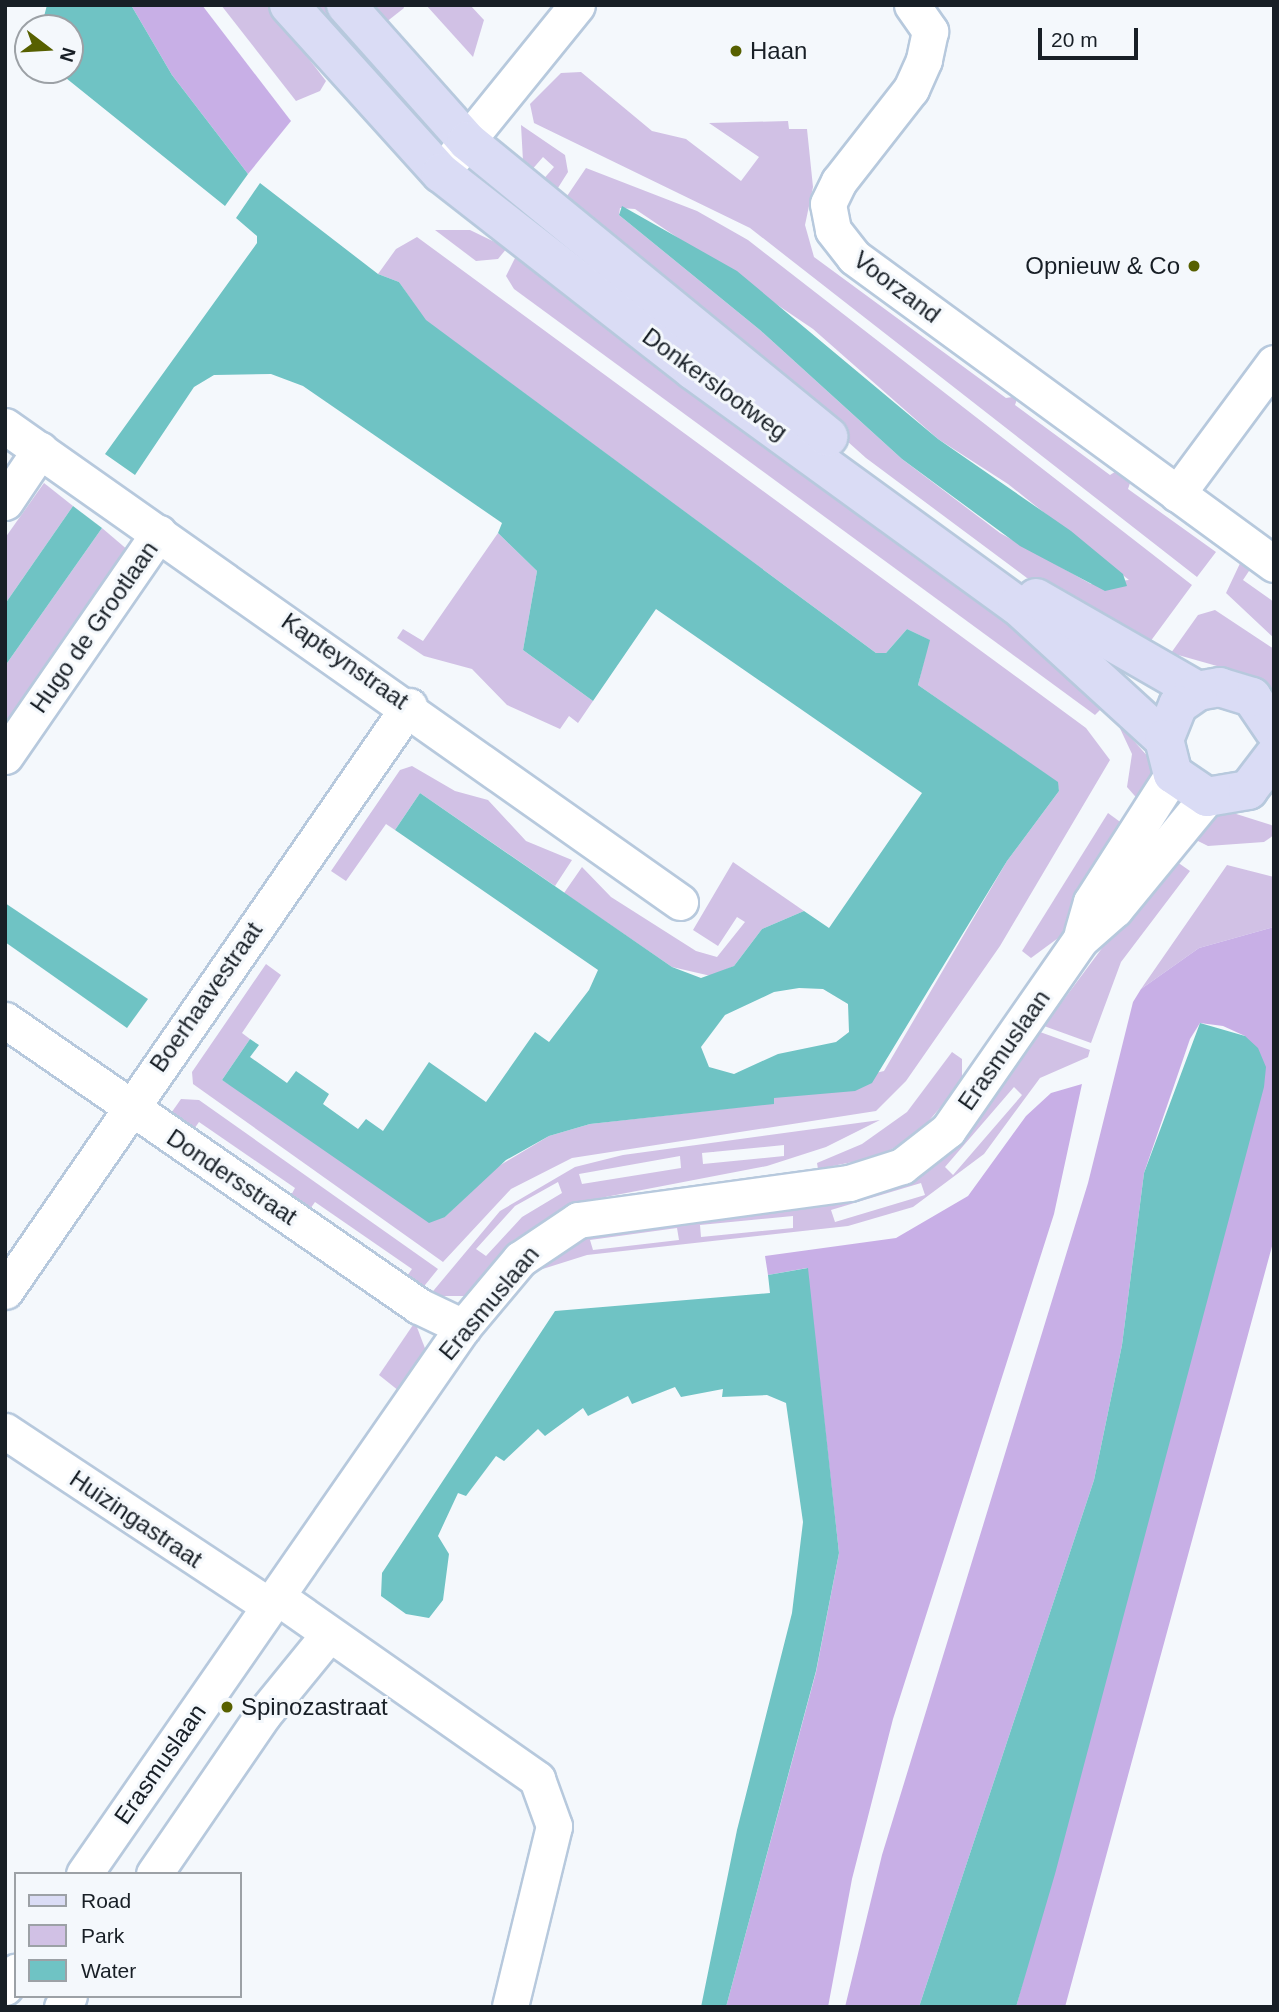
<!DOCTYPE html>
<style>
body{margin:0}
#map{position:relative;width:1279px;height:2012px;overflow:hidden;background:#f4f8fc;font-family:Helvetica,sans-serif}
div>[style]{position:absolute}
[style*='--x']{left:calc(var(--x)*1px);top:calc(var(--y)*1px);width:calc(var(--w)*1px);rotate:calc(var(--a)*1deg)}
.green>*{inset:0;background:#d1c1e5}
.forest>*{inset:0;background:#c8afe6}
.water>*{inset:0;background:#6fc3c4}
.roads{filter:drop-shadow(2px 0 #b7c9dd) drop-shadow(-2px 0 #b7c9dd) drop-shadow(0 2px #b7c9dd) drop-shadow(0 -2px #b7c9dd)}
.street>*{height:35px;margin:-17.5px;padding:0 17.5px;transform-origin:17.5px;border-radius:17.5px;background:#fff}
.secondary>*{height:38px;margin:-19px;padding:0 19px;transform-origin:19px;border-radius:19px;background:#dadcf5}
.dots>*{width:19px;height:19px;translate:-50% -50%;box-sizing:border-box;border:4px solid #f4f8fc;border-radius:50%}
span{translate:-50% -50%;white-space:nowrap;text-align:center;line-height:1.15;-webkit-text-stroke:6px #f4f8fc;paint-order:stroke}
.poi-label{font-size:24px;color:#181f26}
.left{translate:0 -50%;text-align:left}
.right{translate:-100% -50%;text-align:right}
.street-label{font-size:24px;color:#181f26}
.frame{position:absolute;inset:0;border:7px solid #181f26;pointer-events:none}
.legend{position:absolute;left:14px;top:1872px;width:228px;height:126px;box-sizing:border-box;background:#f4f8fc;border:2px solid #9ca1a6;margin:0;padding:9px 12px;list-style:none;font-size:21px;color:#181f26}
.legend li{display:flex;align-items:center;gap:14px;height:35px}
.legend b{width:35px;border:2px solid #9ca1a6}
.north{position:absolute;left:14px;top:14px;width:70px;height:70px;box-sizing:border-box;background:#f4f8fc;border:2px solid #9ca1a6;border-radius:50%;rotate:107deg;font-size:19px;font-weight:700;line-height:28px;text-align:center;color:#181f26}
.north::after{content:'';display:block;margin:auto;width:24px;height:32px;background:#576000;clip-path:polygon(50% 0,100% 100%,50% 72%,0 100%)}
.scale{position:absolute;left:1038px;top:28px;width:100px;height:32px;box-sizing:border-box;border:4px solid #181f26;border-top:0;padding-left:9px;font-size:21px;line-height:24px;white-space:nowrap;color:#181f26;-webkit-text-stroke:5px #f4f8fc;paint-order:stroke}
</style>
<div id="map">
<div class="green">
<div style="clip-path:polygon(221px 5px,267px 5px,326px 81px,320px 91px,296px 101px)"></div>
<div style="clip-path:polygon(314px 5px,332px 5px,368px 54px,361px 61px)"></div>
<div style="clip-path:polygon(370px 5px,403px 5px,404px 8px,385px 23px)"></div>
<div style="clip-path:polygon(426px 5px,470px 5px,484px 20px,473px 57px)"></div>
<div style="clip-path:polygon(581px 72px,652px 131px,686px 139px,741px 181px,759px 157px,709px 123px,788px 121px,789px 129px,807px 129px,813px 187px,805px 225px,814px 257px,1006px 398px,1018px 396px,1015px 405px,1110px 475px,1118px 470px,1131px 480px,1128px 489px,1216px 552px,1197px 577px,750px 228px,534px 123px,530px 104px,561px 73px)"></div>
<div style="clip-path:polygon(521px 125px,565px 155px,568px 172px,556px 191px,541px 182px,554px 167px,543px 157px,530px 172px,523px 161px)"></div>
<div style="clip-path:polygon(evenodd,586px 168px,697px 211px,748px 240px,1192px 585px,1150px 642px,1042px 579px,1027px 578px,866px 458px,649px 264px,565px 199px,586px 168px,620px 208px,635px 209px,813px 329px,938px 439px,1008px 484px,1129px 580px,1091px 584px,1000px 533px,902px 459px,760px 330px,619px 215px,620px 208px)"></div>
<div style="clip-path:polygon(435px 230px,470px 230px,507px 248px,498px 259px,476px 261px)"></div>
<div style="clip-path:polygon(417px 237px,1086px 728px,1110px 760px,1000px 946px,906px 1081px,876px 1111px,572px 1158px,511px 1189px,443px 1262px,193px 1084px,192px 1072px,266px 964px,281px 975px,242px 1033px,250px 1039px,222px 1080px,445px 1217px,497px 1167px,549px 1136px,590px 1124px,774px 1103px,774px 1097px,884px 1071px,1007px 861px,1059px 791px,1057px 782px,918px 685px,929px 640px,907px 629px,886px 653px,876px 653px,425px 320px,399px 282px,378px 274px,396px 249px)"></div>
<div style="clip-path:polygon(517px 254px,1009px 608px,1104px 706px,1095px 715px,514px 289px,506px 276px)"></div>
<div style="clip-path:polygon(44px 483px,73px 506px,5px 604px,5px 538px)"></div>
<div style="clip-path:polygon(102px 528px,129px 551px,5px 731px,5px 666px)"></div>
<div style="clip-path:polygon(498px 533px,537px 571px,523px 650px,593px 701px,578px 723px,569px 716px,560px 729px,507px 705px,472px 669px,424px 656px,397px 638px,403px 629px,423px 641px)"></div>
<div style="clip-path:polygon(1243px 557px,1253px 565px,1243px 580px,1274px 602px,1274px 638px,1226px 593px)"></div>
<div style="clip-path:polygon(1215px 610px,1274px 649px,1274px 697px,1217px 666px,1171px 653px,1198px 615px)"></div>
<div style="clip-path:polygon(1117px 722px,1150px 759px,1152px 779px,1141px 803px,1127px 787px,1132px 754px)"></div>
<div style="clip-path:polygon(412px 766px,455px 791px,488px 800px,526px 841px,572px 860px,555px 886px,420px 793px,395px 830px,386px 824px,346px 881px,331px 871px,400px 770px)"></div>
<div style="clip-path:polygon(1230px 812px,1274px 826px,1274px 835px,1264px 842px,1208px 846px,1188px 836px,1216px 813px)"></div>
<div style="clip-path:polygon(1108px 813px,1127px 827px,1065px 933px,1031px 958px,1022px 951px)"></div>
<div style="clip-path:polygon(1170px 857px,1190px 871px,1121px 962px,1091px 1043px,1044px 1026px)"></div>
<div style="clip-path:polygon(733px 862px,804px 911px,762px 929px,734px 966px,711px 976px,672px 967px,564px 893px,582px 867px,611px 897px,696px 951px,717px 957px,745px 922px,737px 917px,718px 946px,693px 930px)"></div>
<div style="clip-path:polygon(1227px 865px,1274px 877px,1274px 927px,1199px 948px,1141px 989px)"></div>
<div style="clip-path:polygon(evenodd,1040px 1032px,1090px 1050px,1088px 1057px,1040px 1078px,984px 1154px,913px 1207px,848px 1226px,587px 1255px,530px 1273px,558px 1248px,591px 1233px,848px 1201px,911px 1181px,961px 1143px,1040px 1032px,1014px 1087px,1022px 1095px,953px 1175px,945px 1167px,1014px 1087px,1040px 1032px,921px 1183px,925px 1195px,835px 1222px,831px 1210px,921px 1183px,1040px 1032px,793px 1216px,793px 1228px,701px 1237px,700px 1225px,793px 1216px,1040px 1032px,677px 1228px,679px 1240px,593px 1250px,590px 1240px,677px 1228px)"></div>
<div style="clip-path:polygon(952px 1052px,962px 1059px,962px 1082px,916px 1136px,877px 1157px,818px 1169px,817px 1163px,862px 1144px,907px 1112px)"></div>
<div style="clip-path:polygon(181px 1099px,199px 1100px,438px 1269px,421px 1290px,405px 1279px,412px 1269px,315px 1202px,308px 1212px,289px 1199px,295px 1188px,199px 1122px,192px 1132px,169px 1116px)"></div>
<div style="clip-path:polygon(evenodd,880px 1120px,826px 1147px,767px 1166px,569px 1204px,508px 1244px,466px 1296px,429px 1296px,500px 1211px,575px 1167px,623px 1155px,880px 1120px,784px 1145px,784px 1156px,703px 1164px,702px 1153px,784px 1145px,880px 1120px,680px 1156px,681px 1168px,582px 1184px,579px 1174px,680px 1156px,880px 1120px,558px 1182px,562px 1193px,522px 1217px,486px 1256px,476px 1249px,515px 1206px,558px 1182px)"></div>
<div style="clip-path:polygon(415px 1322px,426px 1351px,399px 1391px,379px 1375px)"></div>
</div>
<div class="forest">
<div style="clip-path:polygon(131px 5px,202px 5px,291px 121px,248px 174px,172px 75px)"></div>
<div style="clip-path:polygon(1274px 927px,1274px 1239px,1065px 2007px,1016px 2007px,1219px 1254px,1245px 1036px,1223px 1026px,1200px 1023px,1190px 1039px,1144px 1173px,1122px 1345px,1094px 1480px,919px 2007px,845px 2007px,882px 1855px,1088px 1183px,1133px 1002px,1141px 989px,1199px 948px)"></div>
<div style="clip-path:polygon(1082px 1084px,1054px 1214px,893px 1719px,852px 1879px,828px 2007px,726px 2007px,816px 1672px,839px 1553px,807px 1268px,768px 1275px,765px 1256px,896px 1238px,968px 1196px,1026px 1116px,1051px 1093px)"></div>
</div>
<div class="water">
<div style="clip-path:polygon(47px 5px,131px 5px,172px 75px,248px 174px,225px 206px,56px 70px,70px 70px,70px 28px,41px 28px)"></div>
<div style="clip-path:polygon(evenodd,260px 183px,378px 274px,399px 282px,426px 320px,876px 653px,886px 653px,907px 629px,930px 640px,918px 685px,1058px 782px,1059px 791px,1007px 861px,872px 1083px,855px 1091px,774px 1098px,774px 1104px,590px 1124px,549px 1136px,506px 1160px,445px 1217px,429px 1223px,222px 1080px,250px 1039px,259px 1045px,250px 1057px,287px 1083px,296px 1071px,329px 1094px,323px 1104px,358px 1129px,366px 1119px,383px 1131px,429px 1062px,486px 1102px,535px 1032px,549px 1042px,589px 990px,598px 970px,395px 830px,420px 793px,672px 967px,701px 978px,734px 966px,762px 929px,804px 911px,829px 928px,922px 793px,656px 609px,593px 701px,523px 650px,537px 571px,498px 533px,502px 523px,303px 386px,271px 374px,214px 375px,194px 387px,135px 475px,105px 454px,257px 243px,257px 236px,236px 218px,260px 183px,799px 988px,823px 989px,848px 1004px,849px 1032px,836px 1042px,778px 1054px,734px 1074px,709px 1067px,701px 1047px,725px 1015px,774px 992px,799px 988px)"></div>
<div style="clip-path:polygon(622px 206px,737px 271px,938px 439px,1071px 531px,1123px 574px,1127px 586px,1105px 591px,1020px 546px,902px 459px,760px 330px,619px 215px)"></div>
<div style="clip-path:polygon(73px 506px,102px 528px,5px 666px,5px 604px)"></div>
<div style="clip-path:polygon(5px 903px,148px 999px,127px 1028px,5px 942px)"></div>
<div style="clip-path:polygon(1200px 1023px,1245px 1036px,1258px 1048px,1266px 1067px,1264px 1087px,1055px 1874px,1016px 2007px,919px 2007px,1094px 1480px,1122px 1345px,1144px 1173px)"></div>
<div style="clip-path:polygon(808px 1268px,839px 1553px,816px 1671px,726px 2007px,701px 2007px,737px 1830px,792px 1613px,803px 1522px,786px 1403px,767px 1395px,722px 1397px,723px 1389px,681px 1397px,675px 1387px,632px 1404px,628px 1396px,588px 1416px,583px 1408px,545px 1436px,538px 1429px,504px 1461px,496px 1456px,466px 1496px,458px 1493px,438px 1536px,449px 1554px,443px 1600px,429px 1618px,406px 1614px,381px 1596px,382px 1573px,555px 1311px,770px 1293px,768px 1275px)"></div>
</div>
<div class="roads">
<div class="street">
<div style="--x:912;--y:5;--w:32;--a:55"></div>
<div style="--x:930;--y:31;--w:30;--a:102"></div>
<div style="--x:924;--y:60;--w:32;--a:114"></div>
<div style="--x:911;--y:89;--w:117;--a:128"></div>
<div style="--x:839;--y:181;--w:25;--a:116"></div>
<div style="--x:828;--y:204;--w:26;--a:79"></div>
<div style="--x:833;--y:230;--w:34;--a:52"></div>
<div style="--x:854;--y:257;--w:520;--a:36.17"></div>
<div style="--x:441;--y:173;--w:216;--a:-51"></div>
<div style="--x:5;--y:426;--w:826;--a:35.19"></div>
<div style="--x:1177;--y:494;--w:163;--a:-53.5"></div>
<div style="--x:5;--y:502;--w:63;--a:-56.1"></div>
<div style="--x:5;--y:756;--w:271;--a:-55.4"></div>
<div style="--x:1082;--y:933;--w:32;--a:-74"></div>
<div style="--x:1091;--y:902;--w:152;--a:-57.4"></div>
<div style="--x:5;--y:1020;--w:503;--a:34.64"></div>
<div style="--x:419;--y:1306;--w:49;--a:25.5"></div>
<div style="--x:5;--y:1291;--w:711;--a:-55.37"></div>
<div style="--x:5;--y:1431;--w:317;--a:33.5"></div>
<div style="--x:276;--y:1596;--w:319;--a:35"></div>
<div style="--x:537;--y:1779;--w:50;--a:70.1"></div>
<div style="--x:554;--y:1826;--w:186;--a:103.7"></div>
<div style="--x:84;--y:1874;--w:665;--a:-55.28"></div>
<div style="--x:463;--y:1327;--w:89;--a:-50"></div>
<div style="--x:520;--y:1259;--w:70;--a:-33.9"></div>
<div style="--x:578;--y:1220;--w:274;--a:-7.8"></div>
<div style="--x:849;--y:1183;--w:56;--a:-17.8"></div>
<div style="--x:902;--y:1166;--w:58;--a:-38"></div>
<div style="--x:948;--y:1130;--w:231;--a:-55.2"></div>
<div style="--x:1080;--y:940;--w:47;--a:-41.5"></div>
<div style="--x:1115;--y:909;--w:145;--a:-50.6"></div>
<div style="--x:154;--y:1874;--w:193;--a:-55.6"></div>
<div style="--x:263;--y:1715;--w:104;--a:-50.8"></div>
<div style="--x:5;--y:1987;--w:19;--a:-54"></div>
<div style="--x:62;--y:2007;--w:13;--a:-58"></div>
</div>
<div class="secondary">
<div style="--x:289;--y:5;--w:227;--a:47.9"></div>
<div style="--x:441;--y:173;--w:320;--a:38"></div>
<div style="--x:693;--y:370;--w:400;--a:36"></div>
<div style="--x:1017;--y:605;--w:199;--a:42.4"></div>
<div style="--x:346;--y:5;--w:182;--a:48.3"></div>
<div style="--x:467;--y:141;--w:467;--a:39.3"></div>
<div style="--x:1036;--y:598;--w:187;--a:29.9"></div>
<div style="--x:1274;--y:730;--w:40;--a:-124"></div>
<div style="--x:1252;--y:697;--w:34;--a:-163"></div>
<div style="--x:1220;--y:687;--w:22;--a:170"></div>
<div style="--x:1198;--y:691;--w:24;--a:145"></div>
<div style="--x:1178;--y:705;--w:37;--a:112"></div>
<div style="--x:1164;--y:739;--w:36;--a:76"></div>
<div style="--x:1173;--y:774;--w:41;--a:34.1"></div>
<div style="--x:1207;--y:797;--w:42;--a:-9.7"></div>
<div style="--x:1248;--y:790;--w:43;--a:-52.6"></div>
</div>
</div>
<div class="dots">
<div style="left:736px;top:51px;background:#576000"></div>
<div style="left:1194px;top:266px;background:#576000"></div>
<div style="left:227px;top:1707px;background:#576000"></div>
</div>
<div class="poi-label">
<span class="left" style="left:750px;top:51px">Haan</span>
<span class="right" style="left:1180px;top:266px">Opnieuw &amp; Co</span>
<span class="left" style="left:241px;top:1707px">Spinozastraat</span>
</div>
<div class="street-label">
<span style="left:897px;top:287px;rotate:37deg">Voorzand</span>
<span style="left:715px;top:384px;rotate:36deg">Donkerslootweg</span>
<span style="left:94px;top:627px;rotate:-55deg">Hugo de Grootlaan</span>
<span style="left:345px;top:661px;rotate:35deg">Kapteynstraat</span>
<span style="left:206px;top:997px;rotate:-55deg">Boerhaavestraat</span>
<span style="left:1004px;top:1050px;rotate:-55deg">Erasmuslaan</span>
<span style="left:232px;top:1177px;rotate:34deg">Dondersstraat</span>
<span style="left:489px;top:1303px;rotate:-50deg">Erasmuslaan</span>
<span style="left:136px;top:1519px;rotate:34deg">Huizingastraat</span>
<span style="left:160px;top:1764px;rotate:-55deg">Erasmuslaan</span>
</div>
<div class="frame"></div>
<ul class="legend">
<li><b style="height:9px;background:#dadcf5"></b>Road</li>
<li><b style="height:19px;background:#d1c1e5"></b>Park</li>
<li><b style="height:19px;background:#6fc3c4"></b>Water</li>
</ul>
<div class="north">N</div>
<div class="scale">20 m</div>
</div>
